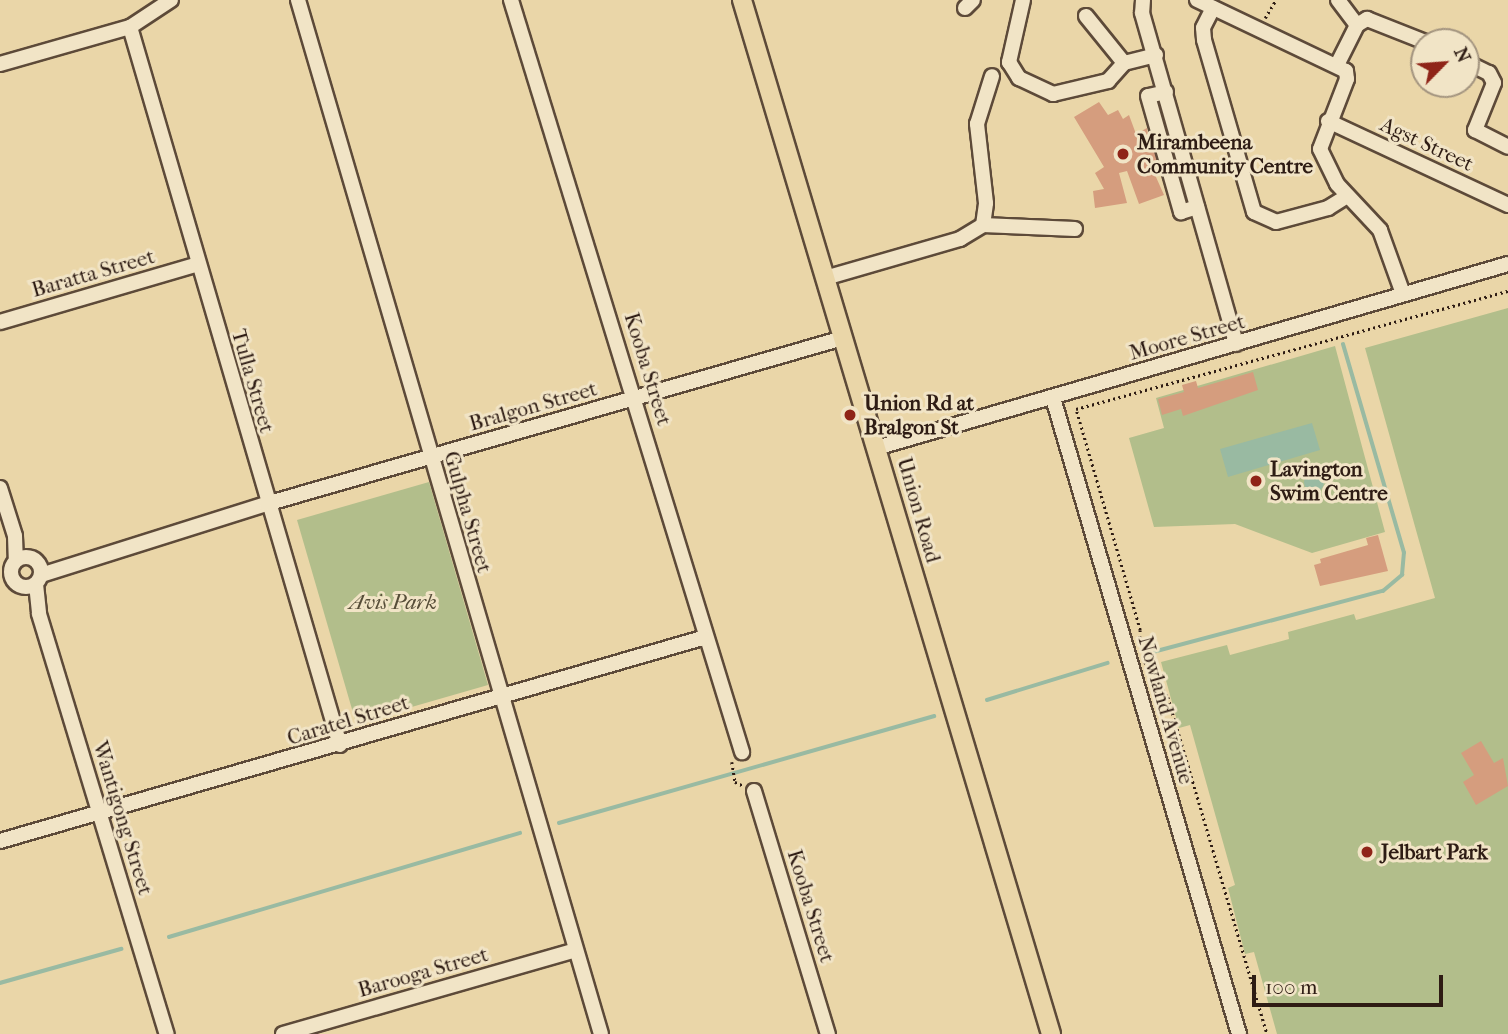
<!DOCTYPE html>
<style>
body{margin:0}
#map{position:relative;width:1508px;height:1034px;overflow:hidden;background:#ead6a8;font-family:"IM FELL French Canon",serif}
div>[style]{position:absolute}
[style*='--x']{left:calc(var(--x)*1px);top:calc(var(--y)*1px);width:calc(var(--w)*1px);rotate:calc(var(--a)*1deg)}
.green>*{inset:0;background:#b2be8b}
.water>*{inset:0;background:#99baa2}
.round{border-radius:50%}
.stream>*{height:3.5px;margin:-1.75px;padding:0 1.75px;transform-origin:1.75px;border-radius:1.75px;background:#99baa2}
.building>*{inset:0;background:#d59d7e}
.path>*{height:2.5px;margin-top:-1.25px;transform-origin:0;background:repeating-linear-gradient(90deg,#2e1c14 0 2px,transparent 0 5.5px)}
.roads{filter:drop-shadow(2px 0 #5d4a39) drop-shadow(-2px 0 #5d4a39) drop-shadow(0 2px #5d4a39) drop-shadow(0 -2px #5d4a39)}
.minor>*{height:14px;margin:-7px;padding:0 7px;transform-origin:7px;border-radius:7px;background:#f1e4c6}
.minor>.ring{margin:-7px;padding:0;box-sizing:content-box;background:none;border:14px solid #f1e4c6;border-radius:50%}
.major>*{height:18px;margin:-9px;padding:0 9px;transform-origin:9px;border-radius:9px;background:#ead6a8}
.dots>*{width:19px;height:19px;translate:-50% -50%;box-sizing:border-box;border:4px solid #f1e4c6;border-radius:50%}
span{translate:-50% -50%;white-space:nowrap;text-align:center;line-height:1.15;-webkit-text-stroke:6px #f1e4c6;paint-order:stroke}
.poi-label{font-size:21px;color:#2e1c14;font-weight:700}
.left{translate:0 -50%;text-align:left}
.street-label{font-size:21px;color:#2e1c14}
.park-label{font-size:21px;color:#564d38;font-style:italic}
.north{position:absolute;left:1410px;top:28px;width:70px;height:70px;box-sizing:border-box;background:#f1e4c6;border:2px solid #a3947f;border-radius:50%;rotate:65deg;font-size:19px;font-weight:700;line-height:28px;text-align:center;color:#2e1c14}
.north::after{content:'';display:block;margin:auto;width:24px;height:32px;background:#8f2418;clip-path:polygon(50% 0,100% 100%,50% 72%,0 100%)}
.scale{position:absolute;left:1252px;top:975px;width:191px;height:32px;box-sizing:border-box;border:4px solid #2e1c14;border-top:0;padding-left:9px;font-size:21px;line-height:24px;white-space:nowrap;color:#2e1c14;-webkit-text-stroke:5px #f1e4c6;paint-order:stroke}
</style>
<div id="map">
<div class="green">
<div style="clip-path:polygon(1508px 308px,1508px 1034px,1277px 1034px,1254px 952px,1245px 954px,1228px 888px,1235px 885px,1190px 725px,1179px 728px,1161px 662px,1227px 645px,1230px 655px,1289px 639px,1288px 632px,1354px 614px,1356px 620px,1435px 598px,1365px 348px)"></div>
<div style="clip-path:polygon(1335px 346px,1385px 532px,1312px 553px,1235px 524px,1154px 527px,1129px 438px,1164px 428px,1156px 398px)"></div>
<div style="clip-path:polygon(429px 482px,488px 685px,356px 723px,297px 520px)"></div>
</div>
<div class="water">
<div style="clip-path:polygon(1312px 423px,1320px 450px,1228px 477px,1220px 449px)"></div>
<div class="round" style="left:1304px;top:472px;width:20px;height:20px"></div>
</div>
<div class="stream">
<div style="--x:1153;--y:652;--w:238;--a:-14.9"></div>
<div style="--x:1383;--y:591;--w:25;--a:-40"></div>
<div style="--x:1402;--y:575;--w:22;--a:-85"></div>
<div style="--x:1404;--y:553;--w:217;--a:-106.3"></div>
<div style="--x:987;--y:700;--w:126;--a:-17.1"></div>
<div style="--x:559;--y:823;--w:390;--a:-15.9"></div>
<div style="--x:169;--y:937;--w:366;--a:-16.5"></div>
<div style="--x:0;--y:983;--w:126;--a:-15.7"></div>
</div>
<div class="building">
<div style="clip-path:polygon(1099px 102px,1108px 115px,1118px 110px,1123px 119px,1129px 115px,1136px 134px,1147px 128px,1149px 140px,1163px 133px,1172px 169px,1152px 168px,1164px 195px,1139px 204px,1127px 171px,1119px 173px,1127px 203px,1095px 208px,1093px 191px,1104px 189px,1095px 173px,1104px 167px,1074px 117px)"></div>
<div style="clip-path:polygon(1253px 372px,1258px 390px,1183px 416px,1181px 409px,1162px 415px,1158px 399px,1184px 392px,1182px 385px,1196px 381px,1198px 388px)"></div>
<div style="clip-path:polygon(1378px 535px,1388px 571px,1320px 586px,1314px 565px,1321px 563px,1320px 559px,1368px 545px,1366px 538px)"></div>
<div style="clip-path:polygon(1481px 741px,1494px 763px,1503px 758px,1508px 786px,1476px 805px,1463px 782px,1474px 775px,1461px 753px)"></div>
</div>
<div class="path">
<div style="--x:1265;--y:18;--w:21;--a:-59"></div>
<div style="--x:1139;--y:643;--w:13;--a:-86"></div>
<div style="--x:1140;--y:630;--w:230;--a:-106.2"></div>
<div style="--x:1076;--y:409;--w:448;--a:-15.3"></div>
<div style="--x:1145;--y:662;--w:42;--a:56.7"></div>
<div style="--x:1168;--y:697;--w:351;--a:73.6"></div>
<div style="--x:732;--y:762;--w:20;--a:81"></div>
<div style="--x:735;--y:782;--w:10;--a:24"></div>
</div>
<div class="roads">
<div class="minor">
<div style="--x:298;--y:0;--w:1077;--a:73.67"></div>
<div style="--x:511;--y:0;--w:787;--a:72.92"></div>
<div style="--x:1023;--y:0;--w:64;--a:102.7"></div>
<div style="--x:1009;--y:62;--w:19;--a:58"></div>
<div style="--x:1019;--y:78;--w:38;--a:25"></div>
<div style="--x:1053;--y:94;--w:57;--a:-13.3"></div>
<div style="--x:1108;--y:81;--w:24;--a:-48"></div>
<div style="--x:1124;--y:63;--w:33;--a:-14"></div>
<div style="--x:1143;--y:0;--w:13;--a:94"></div>
<div style="--x:1142;--y:13;--w:344;--a:74.1"></div>
<div style="--x:1197;--y:0;--w:165;--a:25.5"></div>
<div style="--x:1346;--y:71;--w:8;--a:83"></div>
<div style="--x:1347;--y:79;--w:75;--a:111.1"></div>
<div style="--x:1320;--y:149;--w:39;--a:64"></div>
<div style="--x:1337;--y:184;--w:63;--a:46.9"></div>
<div style="--x:1380;--y:230;--w:68;--a:70.2"></div>
<div style="--x:1338;--y:0;--w:31;--a:53"></div>
<div style="--x:965;--y:8;--w:11;--a:-45"></div>
<div style="--x:1213;--y:8;--w:22;--a:117"></div>
<div style="--x:1203;--y:28;--w:12;--a:85"></div>
<div style="--x:1204;--y:40;--w:179;--a:73.8"></div>
<div style="--x:1254;--y:212;--w:24;--a:24"></div>
<div style="--x:1276;--y:222;--w:54;--a:-15.1"></div>
<div style="--x:1328;--y:208;--w:22;--a:-32"></div>
<div style="--x:1086;--y:16;--w:60;--a:51"></div>
<div style="--x:130;--y:27;--w:748;--a:73.7"></div>
<div style="--x:1466;--y:62;--w:25;--a:26"></div>
<div style="--x:1489;--y:73;--w:11;--a:63"></div>
<div style="--x:1494;--y:83;--w:51;--a:112"></div>
<div style="--x:1475;--y:130;--w:37;--a:27"></div>
<div style="--x:0;--y:64;--w:135;--a:-15.9"></div>
<div style="--x:130;--y:27;--w:49;--a:-33.4"></div>
<div style="--x:1337;--y:65;--w:45;--a:-63.4"></div>
<div style="--x:1357;--y:25;--w:12;--a:-31"></div>
<div style="--x:1367;--y:19;--w:62;--a:21.6"></div>
<div style="--x:1166;--y:92;--w:18;--a:167"></div>
<div style="--x:1148;--y:96;--w:121;--a:74.1"></div>
<div style="--x:1181;--y:212;--w:17;--a:-17"></div>
<div style="--x:1328;--y:121;--w:199;--a:25"></div>
<div style="--x:983;--y:225;--w:92;--a:2.5"></div>
<div style="--x:825;--y:278;--w:141;--a:-16.1"></div>
<div style="--x:960;--y:239;--w:27;--a:-31"></div>
<div style="--x:983;--y:225;--w:22;--a:-82"></div>
<div style="--x:986;--y:203;--w:80;--a:-96.5"></div>
<div style="--x:977;--y:124;--w:50;--a:-72.6"></div>
<div style="--x:0;--y:322;--w:206;--a:-16.3"></div>
<div style="--x:1053;--y:398;--w:663;--a:73.7"></div>
<div style="--x:876;--y:448;--w:658;--a:-16.23"></div>
<div style="--x:0;--y:488;--w:50;--a:72.6"></div>
<div style="--x:15;--y:536;--w:24;--a:88"></div>
<div class="ring" style="left:11px;top:557px;width:16px;height:16px"></div>
<div style="--x:41;--y:575;--w:236;--a:-17.5"></div>
<div style="--x:266;--y:504;--w:600;--a:-16.05"></div>
<div style="--x:36;--y:584;--w:30;--a:84"></div>
<div style="--x:39;--y:614;--w:439;--a:73.1"></div>
<div style="--x:754;--y:791;--w:254;--a:73.1"></div>
<div style="--x:0;--y:841;--w:735;--a:-16.12"></div>
<div style="--x:283;--y:1034;--w:304;--a:-16"></div>
</div>
<div class="major">
<div style="--x:742;--y:0;--w:1079;--a:73.36"></div>
</div>
</div>
<div class="dots">
<div style="left:1123px;top:154px;background:#8f2418"></div>
<div style="left:850px;top:415px;background:#8f2418"></div>
<div style="left:1256px;top:481px;background:#8f2418"></div>
<div style="left:1367px;top:852px;background:#8f2418"></div>
</div>
<div class="poi-label">
<span class="left" style="left:1137px;top:154px">Mirambeena<br>Community Centre</span>
<span class="left" style="left:864px;top:415px">Union Rd at<br>Bralgon St</span>
<span class="left" style="left:1270px;top:481px">Lavington<br>Swim Centre</span>
<span class="left" style="left:1381px;top:852px">Jelbart Park</span>
</div>
<div class="street-label">
<span style="left:1427px;top:144px;rotate:25deg">Agst Street</span>
<span style="left:93px;top:273px;rotate:-16deg">Baratta Street</span>
<span style="left:1187px;top:337px;rotate:-16deg">Moore Street</span>
<span style="left:648px;top:369px;rotate:73deg">Kooba Street</span>
<span style="left:253px;top:381px;rotate:74deg">Tulla Street</span>
<span style="left:533px;top:406px;rotate:-16deg">Bralgon Street</span>
<span style="left:919px;top:510px;rotate:74deg">Union Road</span>
<span style="left:468px;top:512px;rotate:74deg">Gulpha Street</span>
<span style="left:1166px;top:710px;rotate:74deg">Nowland Avenue</span>
<span style="left:348px;top:720px;rotate:-17deg">Caratel Street</span>
<span style="left:123px;top:818px;rotate:73deg">Wantigong Street</span>
<span style="left:811px;top:906px;rotate:73deg">Kooba Street</span>
<span style="left:423px;top:972px;rotate:-16deg">Barooga Street</span>
</div>
<div class="park-label">
<span style="left:393px;top:602px">Avis Park</span>
</div>
<div class="north">N</div>
<div class="scale">100 m</div>
</div>
